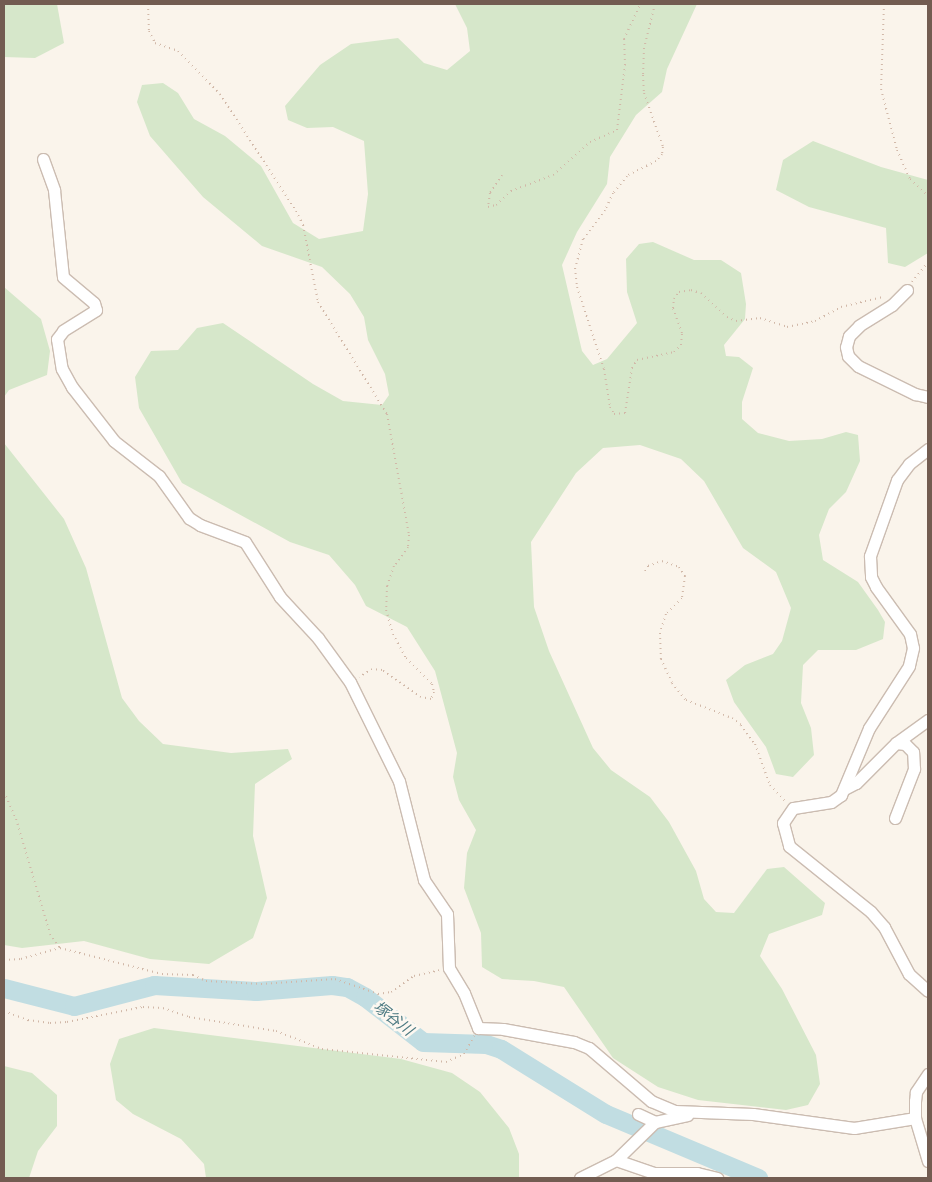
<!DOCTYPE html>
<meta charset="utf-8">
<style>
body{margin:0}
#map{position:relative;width:932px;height:1182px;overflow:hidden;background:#faf4eb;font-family:"Roboto Condensed","Noto Sans JP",sans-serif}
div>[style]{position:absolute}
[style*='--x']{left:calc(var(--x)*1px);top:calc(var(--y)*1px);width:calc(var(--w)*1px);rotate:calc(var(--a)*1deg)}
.green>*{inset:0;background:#d6e7ca}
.river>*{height:19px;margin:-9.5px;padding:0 9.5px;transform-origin:9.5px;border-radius:9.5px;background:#c1dde2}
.path>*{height:2px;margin-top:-1px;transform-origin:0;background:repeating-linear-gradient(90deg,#d1b8a8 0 1px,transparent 0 5px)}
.roads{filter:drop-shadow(1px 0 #cbbcb1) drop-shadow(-1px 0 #cbbcb1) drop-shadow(0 1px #cbbcb1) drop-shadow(0 -1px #cbbcb1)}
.minor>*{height:11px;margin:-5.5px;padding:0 5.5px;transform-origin:5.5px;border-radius:5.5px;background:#fff}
span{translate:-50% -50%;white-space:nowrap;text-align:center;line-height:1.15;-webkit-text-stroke:5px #fdf8f1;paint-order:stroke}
.water-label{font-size:15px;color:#4c7a82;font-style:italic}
.frame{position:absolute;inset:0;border:5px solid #725c51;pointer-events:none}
</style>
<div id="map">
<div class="green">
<div style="clip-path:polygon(4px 4px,57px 4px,64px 43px,35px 58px,4px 57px)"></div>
<div style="clip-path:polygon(455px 4px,697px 4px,667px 69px,662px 92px,636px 115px,610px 157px,607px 184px,577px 232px,562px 265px,582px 351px,593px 365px,607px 359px,637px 323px,627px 292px,626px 259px,639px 244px,653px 242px,694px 260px,721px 260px,741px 273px,746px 304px,745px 319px,724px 345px,726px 356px,739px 357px,753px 368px,742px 402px,742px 419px,758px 433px,789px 441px,822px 439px,846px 432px,858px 435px,860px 461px,846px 492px,829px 509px,819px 535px,823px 560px,858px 582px,878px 610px,885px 622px,883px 639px,856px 650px,818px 650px,803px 665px,801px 703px,811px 728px,814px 755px,793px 777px,776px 774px,766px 747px,734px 702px,726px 680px,745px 665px,773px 654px,782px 641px,791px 608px,776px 572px,743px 548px,704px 481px,681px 459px,640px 445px,603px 448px,576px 473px,531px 542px,534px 607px,549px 651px,593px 748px,611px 770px,650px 797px,669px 822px,696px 871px,704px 899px,716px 912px,734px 913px,767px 869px,784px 867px,825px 903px,822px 915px,769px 934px,760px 956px,782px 989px,816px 1055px,820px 1084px,808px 1105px,786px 1110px,698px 1100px,658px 1087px,613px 1058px,564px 987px,534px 981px,502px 979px,482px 967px,481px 933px,464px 888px,467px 853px,476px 830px,459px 800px,453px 777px,457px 753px,435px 671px,407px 627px,366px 606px,355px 585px,329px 555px,290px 542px,182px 483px,139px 408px,135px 377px,151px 351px,178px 350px,197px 328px,223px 323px,313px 384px,343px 401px,382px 405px,389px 395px,385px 374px,368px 340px,364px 317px,350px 294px,322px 267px,262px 246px,203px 197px,150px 136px,137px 102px,142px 85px,163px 83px,178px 93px,194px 119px,225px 136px,261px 166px,293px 223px,319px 239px,363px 231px,368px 194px,364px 141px,333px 127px,307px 128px,288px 120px,285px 106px,320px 65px,351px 44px,398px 38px,424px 63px,447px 70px,470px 51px,467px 28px)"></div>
<div style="clip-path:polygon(813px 141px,881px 167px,928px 180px,928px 253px,905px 267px,888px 263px,886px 228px,809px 207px,776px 190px,783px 160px)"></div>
<div style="clip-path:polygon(4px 287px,41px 319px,50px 351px,47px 375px,9px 390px,4px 397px)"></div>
<div style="clip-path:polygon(4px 443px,64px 519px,86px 568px,122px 698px,139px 721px,163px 744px,231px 753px,288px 749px,292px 759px,255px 784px,253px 836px,267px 898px,253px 938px,209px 964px,150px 959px,84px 941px,22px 948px,4px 945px)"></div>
<div style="clip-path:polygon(154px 1028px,401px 1059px,452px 1073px,480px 1092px,509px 1128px,519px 1154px,519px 1178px,206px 1178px,204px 1164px,181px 1139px,133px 1114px,116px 1100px,110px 1064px,119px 1039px)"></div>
<div style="clip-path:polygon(4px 1066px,32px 1073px,57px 1095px,57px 1126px,38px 1151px,29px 1178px,4px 1178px)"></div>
</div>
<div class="river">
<div style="--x:4;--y:988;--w:72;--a:14.4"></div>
<div style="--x:74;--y:1006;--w:83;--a:-14.7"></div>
<div style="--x:154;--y:985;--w:102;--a:3.4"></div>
<div style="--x:256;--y:991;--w:76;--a:-4.5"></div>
<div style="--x:332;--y:985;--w:15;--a:8"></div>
<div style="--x:347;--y:987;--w:21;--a:29"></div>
<div style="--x:365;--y:997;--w:73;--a:37.8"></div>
<div style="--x:423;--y:1042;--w:63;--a:1.8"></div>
<div style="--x:486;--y:1044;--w:16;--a:18"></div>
<div style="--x:501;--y:1049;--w:123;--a:31.8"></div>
<div style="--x:606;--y:1114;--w:165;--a:22.8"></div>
</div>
<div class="path">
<div style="--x:148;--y:4;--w:27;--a:88"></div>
<div style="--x:149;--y:31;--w:13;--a:63"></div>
<div style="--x:155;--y:43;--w:24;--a:19"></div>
<div style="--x:178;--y:51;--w:60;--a:45.7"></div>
<div style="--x:220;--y:94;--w:140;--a:57"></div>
<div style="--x:296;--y:211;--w:16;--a:63"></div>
<div style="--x:303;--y:225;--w:78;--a:79"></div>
<div style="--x:318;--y:302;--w:132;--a:58.4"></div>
<div style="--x:387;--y:414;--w:123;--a:79.7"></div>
<div style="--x:409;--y:535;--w:12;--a:95"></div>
<div style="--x:408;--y:547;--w:24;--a:126"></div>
<div style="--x:394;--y:566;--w:21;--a:109"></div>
<div style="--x:387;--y:586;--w:24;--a:92"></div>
<div style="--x:386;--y:610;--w:25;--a:74"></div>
<div style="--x:393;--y:634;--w:27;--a:62"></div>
<div style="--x:406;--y:658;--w:37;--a:45"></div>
<div style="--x:432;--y:684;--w:8;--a:76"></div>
<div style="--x:434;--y:692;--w:8;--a:113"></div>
<div style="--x:431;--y:699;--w:10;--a:-169"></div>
<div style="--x:421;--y:697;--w:47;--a:-145.3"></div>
<div style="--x:382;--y:670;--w:10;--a:-174"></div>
<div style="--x:372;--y:669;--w:15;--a:148"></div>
<div style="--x:655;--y:4;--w:45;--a:104"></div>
<div style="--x:644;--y:48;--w:27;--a:92"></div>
<div style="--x:643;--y:75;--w:18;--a:87"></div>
<div style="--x:644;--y:93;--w:57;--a:70.6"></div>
<div style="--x:663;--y:147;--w:7;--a:98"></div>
<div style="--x:662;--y:154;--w:9;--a:131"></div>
<div style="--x:656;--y:161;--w:33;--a:153"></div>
<div style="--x:627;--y:176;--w:22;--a:129"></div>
<div style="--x:613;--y:193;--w:19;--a:115"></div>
<div style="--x:605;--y:210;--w:36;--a:127"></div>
<div style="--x:583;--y:239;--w:30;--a:105"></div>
<div style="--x:575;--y:268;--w:19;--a:84"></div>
<div style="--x:577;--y:287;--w:86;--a:71.8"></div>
<div style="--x:604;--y:369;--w:38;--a:81"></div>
<div style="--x:610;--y:407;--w:8;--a:60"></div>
<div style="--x:614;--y:414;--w:11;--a:-5"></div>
<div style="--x:625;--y:413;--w:46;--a:-81.2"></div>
<div style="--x:632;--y:368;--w:9;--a:-58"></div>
<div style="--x:637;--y:360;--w:38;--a:-12"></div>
<div style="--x:674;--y:352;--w:10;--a:-45"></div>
<div style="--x:681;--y:345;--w:12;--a:-85"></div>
<div style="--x:682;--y:333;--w:27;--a:-110"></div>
<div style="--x:673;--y:308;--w:9;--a:-84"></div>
<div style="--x:674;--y:299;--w:9;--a:-54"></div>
<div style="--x:679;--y:292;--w:12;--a:-9"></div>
<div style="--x:691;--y:290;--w:10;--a:17"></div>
<div style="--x:701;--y:293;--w:35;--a:43"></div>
<div style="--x:727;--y:317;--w:10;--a:24"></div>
<div style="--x:736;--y:321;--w:24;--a:-7"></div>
<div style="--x:760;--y:318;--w:28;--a:18"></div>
<div style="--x:787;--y:327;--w:29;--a:-12"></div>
<div style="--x:815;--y:321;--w:30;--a:-28"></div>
<div style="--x:841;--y:307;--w:43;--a:-13.4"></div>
<div style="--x:884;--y:4;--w:85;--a:92"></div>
<div style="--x:881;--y:89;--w:63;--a:75.3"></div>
<div style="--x:897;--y:150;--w:32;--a:66"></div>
<div style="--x:910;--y:179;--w:25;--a:43"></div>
<div style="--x:502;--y:175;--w:22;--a:124"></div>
<div style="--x:490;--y:193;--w:14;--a:98"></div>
<div style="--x:488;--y:207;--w:8;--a:-14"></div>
<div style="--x:496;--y:205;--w:21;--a:-43"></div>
<div style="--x:511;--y:191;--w:45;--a:-20.9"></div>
<div style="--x:553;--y:175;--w:50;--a:-41.7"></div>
<div style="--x:590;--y:142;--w:30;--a:-24"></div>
<div style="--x:617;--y:130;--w:65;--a:-83"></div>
<div style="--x:625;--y:65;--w:26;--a:-92"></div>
<div style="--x:624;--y:39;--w:38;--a:-65"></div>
<div style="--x:912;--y:282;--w:26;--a:-51"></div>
<div style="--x:645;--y:571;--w:6;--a:-59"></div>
<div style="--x:648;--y:566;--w:15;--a:-20"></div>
<div style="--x:662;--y:561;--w:18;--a:19"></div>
<div style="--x:679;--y:567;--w:11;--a:56"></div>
<div style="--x:685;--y:576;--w:22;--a:98"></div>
<div style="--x:682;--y:598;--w:23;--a:135"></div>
<div style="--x:666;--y:614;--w:20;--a:108"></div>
<div style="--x:660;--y:633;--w:26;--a:88"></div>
<div style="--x:661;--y:659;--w:26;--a:65"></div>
<div style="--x:672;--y:683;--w:22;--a:51"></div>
<div style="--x:686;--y:700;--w:49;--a:21.4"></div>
<div style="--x:732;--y:718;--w:11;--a:38"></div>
<div style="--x:741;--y:725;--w:24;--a:54"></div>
<div style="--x:755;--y:744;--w:44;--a:69.9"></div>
<div style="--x:770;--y:785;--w:22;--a:47"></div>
<div style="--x:4;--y:792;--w:30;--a:66"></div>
<div style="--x:16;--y:819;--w:120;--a:73.5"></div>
<div style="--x:50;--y:934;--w:17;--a:54"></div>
<div style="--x:4;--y:960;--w:17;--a:-3"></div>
<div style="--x:21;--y:959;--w:41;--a:-15.8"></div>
<div style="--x:60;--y:948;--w:105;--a:14.3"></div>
<div style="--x:162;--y:974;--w:31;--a:2"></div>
<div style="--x:193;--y:975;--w:14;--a:25"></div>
<div style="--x:206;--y:981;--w:55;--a:3.1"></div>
<div style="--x:261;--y:984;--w:74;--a:-3.9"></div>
<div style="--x:335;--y:979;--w:46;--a:19.2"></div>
<div style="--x:378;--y:994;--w:13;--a:-9"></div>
<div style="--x:391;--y:992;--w:28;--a:-35"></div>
<div style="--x:414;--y:976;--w:26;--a:-13"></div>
<div style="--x:4;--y:1011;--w:26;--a:21"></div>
<div style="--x:28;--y:1020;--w:22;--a:8"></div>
<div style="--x:50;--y:1023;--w:17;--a:-3"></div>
<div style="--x:67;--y:1022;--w:77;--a:-11.2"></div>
<div style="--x:143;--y:1007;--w:20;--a:3"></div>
<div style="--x:163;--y:1008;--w:28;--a:19"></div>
<div style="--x:189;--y:1017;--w:88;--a:9.1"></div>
<div style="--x:276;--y:1031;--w:49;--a:21.4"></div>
<div style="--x:322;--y:1049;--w:125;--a:6"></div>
<div style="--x:446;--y:1062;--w:20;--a:-24"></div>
<div style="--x:464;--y:1054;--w:21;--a:-61"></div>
</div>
<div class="roads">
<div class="minor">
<div style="--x:43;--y:159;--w:33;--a:70"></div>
<div style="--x:54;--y:190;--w:87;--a:84.1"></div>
<div style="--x:63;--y:277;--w:40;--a:40"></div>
<div style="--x:94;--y:303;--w:7;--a:74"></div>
<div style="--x:96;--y:310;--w:39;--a:148"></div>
<div style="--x:63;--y:331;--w:10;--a:127"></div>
<div style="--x:57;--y:339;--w:30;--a:81"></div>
<div style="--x:62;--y:369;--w:21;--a:61"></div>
<div style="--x:72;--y:387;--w:68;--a:52.1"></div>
<div style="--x:114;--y:441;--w:57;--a:37.9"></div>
<div style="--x:159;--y:476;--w:52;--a:54.5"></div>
<div style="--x:189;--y:518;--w:13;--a:32"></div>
<div style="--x:200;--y:525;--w:48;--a:20.7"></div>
<div style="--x:245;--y:542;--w:65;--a:57.5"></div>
<div style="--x:280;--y:597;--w:56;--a:47.2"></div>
<div style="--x:318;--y:638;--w:54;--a:54"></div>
<div style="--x:350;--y:682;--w:110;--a:63.7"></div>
<div style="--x:399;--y:781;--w:102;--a:75.8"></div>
<div style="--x:424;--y:880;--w:41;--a:55.9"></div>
<div style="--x:447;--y:914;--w:54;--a:87.9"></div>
<div style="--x:449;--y:968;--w:29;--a:59"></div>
<div style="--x:464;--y:993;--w:38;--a:68"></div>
<div style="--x:478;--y:1028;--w:25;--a:2"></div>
<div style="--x:503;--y:1029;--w:72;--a:10.4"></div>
<div style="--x:574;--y:1042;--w:16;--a:22"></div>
<div style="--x:589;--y:1048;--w:82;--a:40.5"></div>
<div style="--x:651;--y:1101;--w:26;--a:23"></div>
<div style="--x:675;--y:1111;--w:78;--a:2.2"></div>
<div style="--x:753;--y:1114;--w:102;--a:7.9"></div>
<div style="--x:854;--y:1128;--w:62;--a:-9.3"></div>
<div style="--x:907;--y:290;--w:21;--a:135"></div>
<div style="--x:892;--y:305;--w:39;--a:148"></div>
<div style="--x:859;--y:326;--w:14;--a:135"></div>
<div style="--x:849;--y:336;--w:11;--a:105"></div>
<div style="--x:846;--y:347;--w:9;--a:77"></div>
<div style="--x:848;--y:356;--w:14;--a:45"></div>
<div style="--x:858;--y:366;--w:64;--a:26.2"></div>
<div style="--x:915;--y:394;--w:13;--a:13"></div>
<div style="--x:928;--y:449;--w:24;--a:142"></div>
<div style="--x:909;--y:464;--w:20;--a:127"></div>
<div style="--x:897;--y:480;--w:81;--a:109.6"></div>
<div style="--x:870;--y:556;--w:21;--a:87"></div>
<div style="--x:871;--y:577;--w:11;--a:63"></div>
<div style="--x:876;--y:587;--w:58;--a:54.1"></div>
<div style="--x:910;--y:634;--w:14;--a:78"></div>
<div style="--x:913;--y:648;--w:18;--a:103"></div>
<div style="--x:909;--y:666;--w:74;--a:122.8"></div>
<div style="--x:869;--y:728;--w:73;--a:112.7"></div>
<div style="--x:841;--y:795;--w:12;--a:145"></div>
<div style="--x:831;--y:802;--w:38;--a:171"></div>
<div style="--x:793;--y:808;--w:18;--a:124"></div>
<div style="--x:783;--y:823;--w:24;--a:75"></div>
<div style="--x:789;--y:846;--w:105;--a:38.8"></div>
<div style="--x:871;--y:912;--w:20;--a:49"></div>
<div style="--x:884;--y:927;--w:53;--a:62"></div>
<div style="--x:909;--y:974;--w:25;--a:42"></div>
<div style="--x:844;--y:789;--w:13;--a:-27"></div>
<div style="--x:856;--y:783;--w:57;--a:-45"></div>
<div style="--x:896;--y:743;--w:39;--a:-36"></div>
<div style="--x:895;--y:818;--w:53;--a:-68.8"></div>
<div style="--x:914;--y:769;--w:17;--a:-93"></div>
<div style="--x:913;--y:752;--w:11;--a:-135"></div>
<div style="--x:905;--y:744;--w:9;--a:-174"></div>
<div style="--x:928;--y:1074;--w:22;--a:124"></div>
<div style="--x:916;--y:1092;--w:9;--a:96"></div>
<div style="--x:915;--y:1101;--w:17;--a:90"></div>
<div style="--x:915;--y:1118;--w:45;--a:73.2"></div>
<div style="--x:638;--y:1114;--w:19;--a:25"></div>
<div style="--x:616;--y:1160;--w:54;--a:-44.3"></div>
<div style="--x:655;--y:1122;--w:33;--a:-12"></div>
<div style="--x:580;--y:1178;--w:40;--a:-26.6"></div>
<div style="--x:616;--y:1160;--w:40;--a:18.9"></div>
<div style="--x:654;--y:1173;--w:43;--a:0"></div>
<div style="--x:697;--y:1173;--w:21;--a:14"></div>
</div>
</div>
<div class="water-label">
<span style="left:393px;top:1019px;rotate:38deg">塚谷川</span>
</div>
<div class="frame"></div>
</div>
